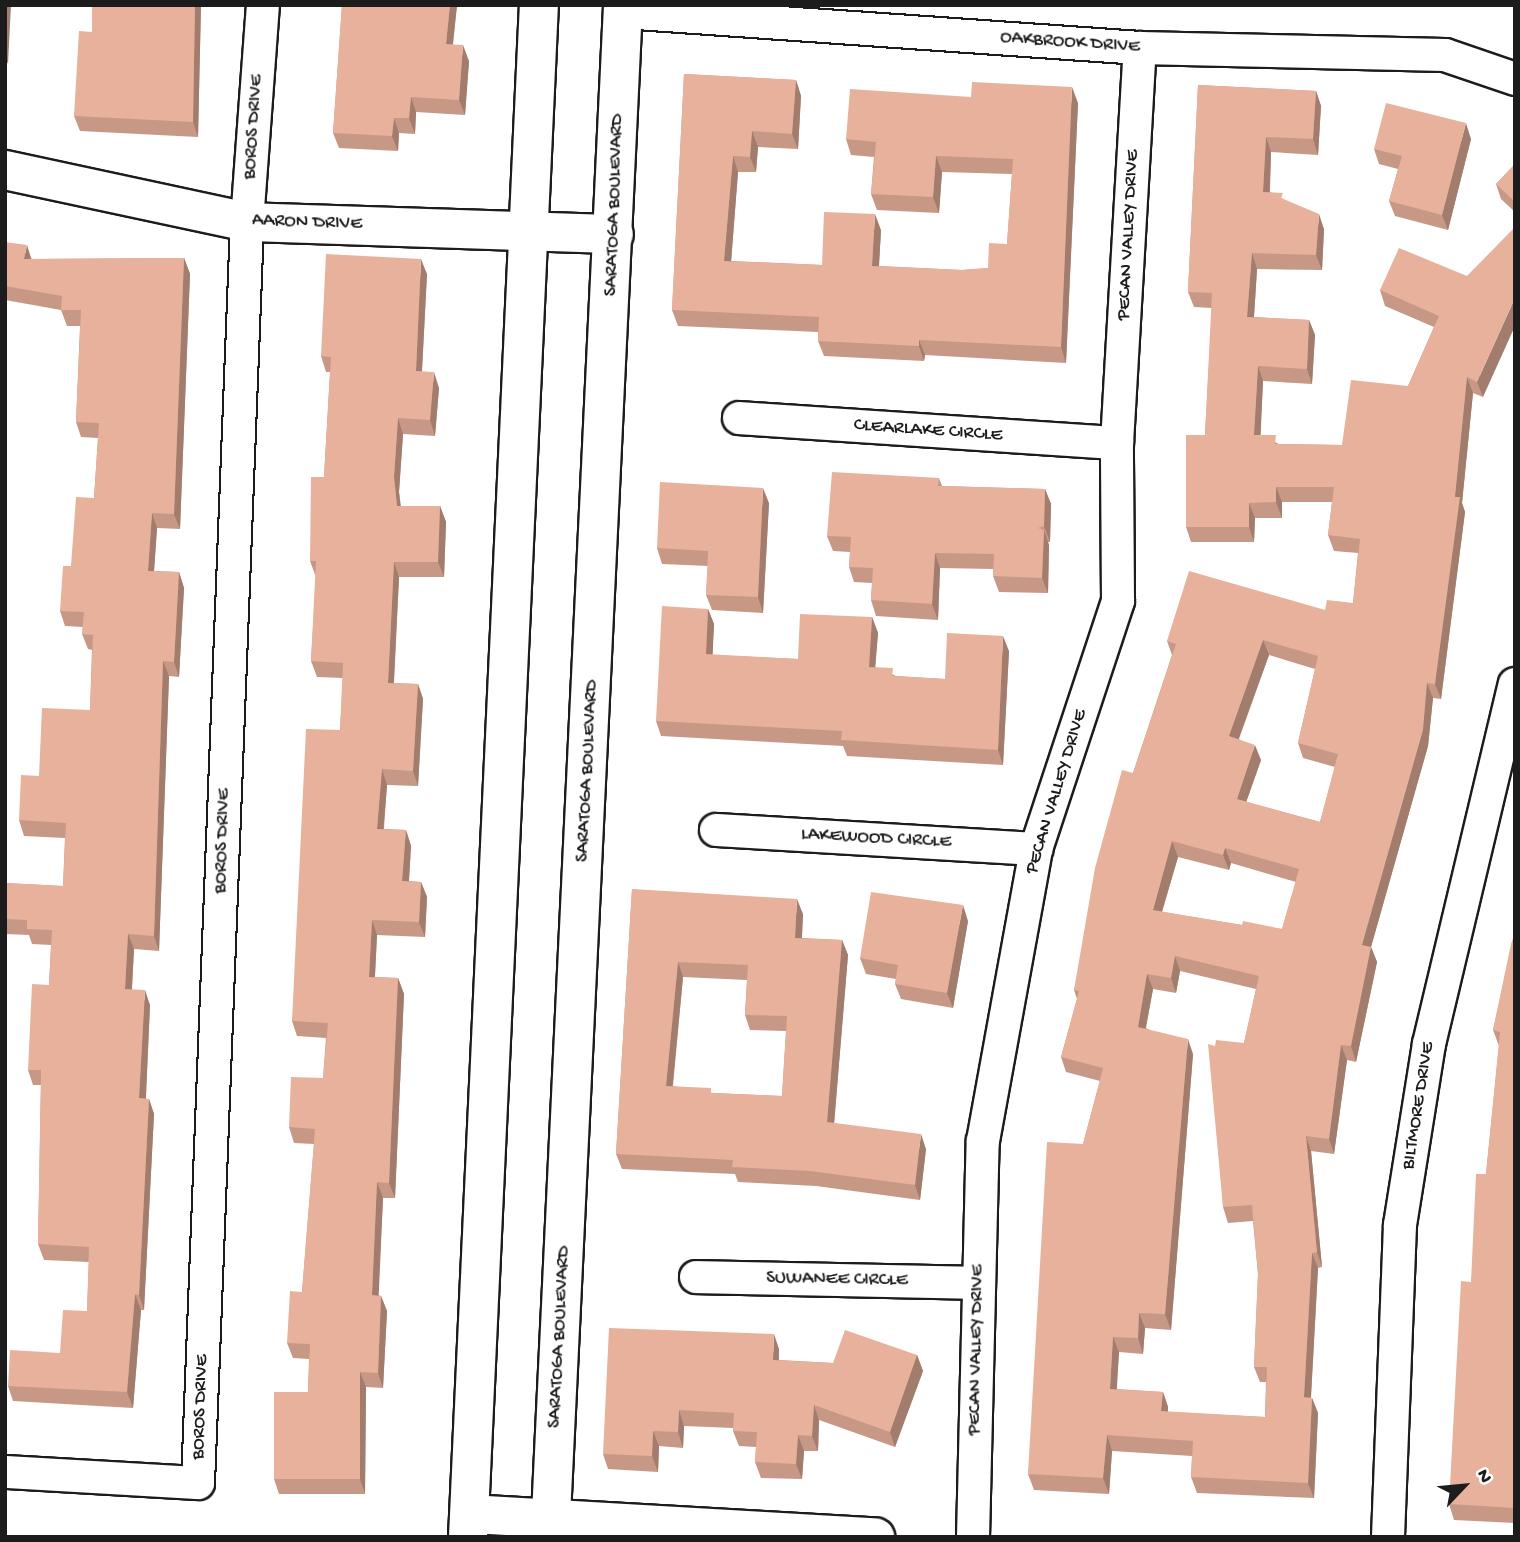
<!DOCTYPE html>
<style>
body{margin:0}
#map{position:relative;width:1520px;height:1542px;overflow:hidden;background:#fff;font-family:"Gochi Hand",sans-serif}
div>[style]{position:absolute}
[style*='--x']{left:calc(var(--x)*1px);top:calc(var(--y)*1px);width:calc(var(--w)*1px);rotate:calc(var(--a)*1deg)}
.roads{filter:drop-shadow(2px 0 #1c1c1c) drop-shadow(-2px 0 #1c1c1c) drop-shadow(0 2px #1c1c1c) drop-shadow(0 -2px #1c1c1c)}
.street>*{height:32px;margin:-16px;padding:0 16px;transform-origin:16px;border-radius:16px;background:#fff}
.secondary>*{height:38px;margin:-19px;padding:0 19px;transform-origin:19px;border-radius:19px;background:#fff}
.wall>*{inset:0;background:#c79886}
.shaded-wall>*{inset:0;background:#a27c6d}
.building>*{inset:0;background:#e7b19c}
span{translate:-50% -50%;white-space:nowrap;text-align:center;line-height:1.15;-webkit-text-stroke:5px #fff;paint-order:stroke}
.street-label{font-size:19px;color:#1c1c1c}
.frame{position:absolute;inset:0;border:7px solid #1c1c1c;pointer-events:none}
.north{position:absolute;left:1429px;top:1451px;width:70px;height:70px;-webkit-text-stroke:5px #fff;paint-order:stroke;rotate:64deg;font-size:19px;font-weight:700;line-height:28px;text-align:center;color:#1c1c1c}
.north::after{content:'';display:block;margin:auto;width:24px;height:32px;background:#1c1c1c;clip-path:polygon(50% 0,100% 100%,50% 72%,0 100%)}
</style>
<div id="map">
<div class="roads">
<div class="street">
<div style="--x:623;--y:12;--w:518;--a:3.98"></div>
<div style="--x:1140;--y:48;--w:305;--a:1.3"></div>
<div style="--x:1445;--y:55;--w:74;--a:18.9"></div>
<div style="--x:739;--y:418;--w:379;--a:3.8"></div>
<div style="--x:716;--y:830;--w:321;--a:3.4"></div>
<div style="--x:696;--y:1277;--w:283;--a:1.2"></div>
<div style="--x:5;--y:1472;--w:193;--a:3.3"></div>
<div style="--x:198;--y:1483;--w:1262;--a:-87.77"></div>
<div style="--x:247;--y:222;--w:218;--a:-85.8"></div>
<div style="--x:973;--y:1537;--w:396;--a:-88.6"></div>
<div style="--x:983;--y:1141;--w:297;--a:-79.7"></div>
<div style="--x:1036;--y:849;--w:261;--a:-71.7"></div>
<div style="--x:1118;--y:601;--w:158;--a:-90.4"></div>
<div style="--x:1117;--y:443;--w:396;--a:-86.7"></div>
<div style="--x:1388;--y:1537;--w:312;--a:-87.8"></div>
<div style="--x:1400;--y:1225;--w:183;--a:-80.9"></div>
<div style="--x:1429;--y:1044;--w:370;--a:-76.6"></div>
</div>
<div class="secondary">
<div style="--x:5;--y:170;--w:248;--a:12.1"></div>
<div style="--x:247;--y:222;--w:367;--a:1.9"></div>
<div style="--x:470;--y:1514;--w:406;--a:3.3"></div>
<div style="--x:468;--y:1537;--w:1534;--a:-87.35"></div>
<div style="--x:550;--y:1537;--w:1534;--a:-87.27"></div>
</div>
</div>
<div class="wall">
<div style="clip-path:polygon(92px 5px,201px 5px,198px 137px,80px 131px,74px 116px,92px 32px)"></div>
<div style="clip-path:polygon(342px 5px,457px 5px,453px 45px,469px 61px,465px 115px,416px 112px,415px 134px,399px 133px,398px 151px,339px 148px,333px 133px)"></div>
<div style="clip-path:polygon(684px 74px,796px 80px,801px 96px,798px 149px,758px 147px,756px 172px,738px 172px,731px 261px,822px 265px,881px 230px,879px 266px,962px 270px,988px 268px,1007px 244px,1012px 174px,942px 172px,939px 213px,877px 210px,871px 194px,874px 157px,851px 155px,846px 139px,971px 97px,1078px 103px,1066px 363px,925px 355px,924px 361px,824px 356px,818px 341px,818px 332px,678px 326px,672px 310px)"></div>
<div style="clip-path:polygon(evenodd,1198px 85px,1316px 91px,1321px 106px,1318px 155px,1271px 152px,1270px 192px,1285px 200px,1324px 229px,1322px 270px,1257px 269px,1254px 317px,1309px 320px,1315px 335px,1312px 384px,1263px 381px,1260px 435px,1279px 444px,1342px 445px,1408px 386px,1434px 327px,1385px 306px,1380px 290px,1467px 276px,1483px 397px,1473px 393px,1462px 503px,1465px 512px,1441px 699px,1433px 698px,1428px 746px,1371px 947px,1377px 962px,1356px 1062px,1347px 1060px,1334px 1154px,1311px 1151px,1322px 1267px,1318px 1268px,1311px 1398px,1312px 1398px,1318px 1413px,1314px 1498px,1197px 1493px,1191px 1477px,1192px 1456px,1112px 1451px,1109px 1494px,1034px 1490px,1028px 1474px,1083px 1144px,1100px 1081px,1066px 1072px,1061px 1057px,1077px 999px,1074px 990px,1133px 773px,1172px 655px,1167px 641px,1325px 610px,1353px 603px,1358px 553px,1334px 551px,1328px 535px,1332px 502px,1282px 502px,1282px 518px,1255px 518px,1254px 542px,1191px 542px,1186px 527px,1205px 435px,1212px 308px,1194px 307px,1188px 292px,1198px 85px,1269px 655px,1315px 669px,1298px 743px,1303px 758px,1335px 767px,1320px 822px,1246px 802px,1261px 760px,1239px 739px,1269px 655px,1198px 85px,1178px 857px,1229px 870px,1231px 863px,1296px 882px,1282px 929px,1242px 925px,1162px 912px,1178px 857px,1198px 85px,1180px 971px,1256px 989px,1244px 1043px,1215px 1046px,1223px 1207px,1228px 1223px,1253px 1221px,1258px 1274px,1254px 1367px,1260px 1382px,1266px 1382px,1265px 1417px,1168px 1412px,1168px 1407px,1163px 1392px,1116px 1389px,1119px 1352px,1143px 1354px,1145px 1328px,1171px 1330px,1193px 1054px,1146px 1028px,1153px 989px,1176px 993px,1180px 971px)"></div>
<div style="clip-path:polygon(1471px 139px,1448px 230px,1395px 216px,1389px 201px,1398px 169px,1379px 164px,1374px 149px)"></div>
<div style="clip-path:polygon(1515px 164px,1515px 212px,1501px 199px,1496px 184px)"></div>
<div style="clip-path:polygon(5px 242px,32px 259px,184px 258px,190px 274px,180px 529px,157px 528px,154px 571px,179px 572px,184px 588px,179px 677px,169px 676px,159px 951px,134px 949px,132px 989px,150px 1005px,146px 1099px,149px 1099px,154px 1114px,144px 1310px,141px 1310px,133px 1408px,13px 1401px,8px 1386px,60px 1353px,87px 1311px,89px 1262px,44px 1260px,38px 1244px,41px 1085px,33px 1085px,28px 1070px,49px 985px,51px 945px,32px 944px,29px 935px,5px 934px,5px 883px,63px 886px,65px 838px,24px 836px,19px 820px,39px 776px,90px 710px,92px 650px,88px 649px,82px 634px,83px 627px,65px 626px,60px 611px,71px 566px,94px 498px,98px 438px,81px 437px,76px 422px,80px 326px,67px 326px,61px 310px,5px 300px)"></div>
<div style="clip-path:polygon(427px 274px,422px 372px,439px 388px,435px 436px,403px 434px,399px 492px,401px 506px,440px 506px,446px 522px,444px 577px,399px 577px,394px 683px,418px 684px,423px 699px,418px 786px,387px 785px,384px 829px,406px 830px,411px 846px,409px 881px,421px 882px,427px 897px,425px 937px,377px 935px,375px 977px,398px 978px,404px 994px,395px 1198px,383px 1198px,378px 1295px,381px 1296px,387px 1311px,383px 1388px,366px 1387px,365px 1494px,279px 1494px,274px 1479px,308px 1392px,309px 1359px,293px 1358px,287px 1343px,302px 1292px,314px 1144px,294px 1143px,289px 1127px,323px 1078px,326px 1038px,297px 1036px,292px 1021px,340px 730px,343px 678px,317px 677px,311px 661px,316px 577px,310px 561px,324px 477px,330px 372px,326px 372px,321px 356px)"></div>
<div style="clip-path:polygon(939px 478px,942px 486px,1045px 489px,1051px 504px,1050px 542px,1048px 542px,1049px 545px,1048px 593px,999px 592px,993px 576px,993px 569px,940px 568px,938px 620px,876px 616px,871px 600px,872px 583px,854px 582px,849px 567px,850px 552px,833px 551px,827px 536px)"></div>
<div style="clip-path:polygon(769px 503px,763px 613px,712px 610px,706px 595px,708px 566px,662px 564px,657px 548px)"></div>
<div style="clip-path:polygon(708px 609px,714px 624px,712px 655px,798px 659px,872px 617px,878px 633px,875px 667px,896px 676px,945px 679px,1009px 651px,1003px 765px,847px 756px,843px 746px,661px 736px,656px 721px)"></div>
<div style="clip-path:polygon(evenodd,632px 889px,803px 914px,802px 938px,842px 940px,848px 955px,834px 1123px,926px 1149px,920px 1200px,816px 1186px,738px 1182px,735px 1174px,622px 1169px,616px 1154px,632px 889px,683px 977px,747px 980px,745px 1015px,750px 1030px,786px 1031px,782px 1096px,713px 1093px,673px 1086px,683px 977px)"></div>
<div style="clip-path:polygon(968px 921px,953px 1008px,901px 999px,895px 984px,896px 979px,866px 974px,860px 958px)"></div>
<div style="clip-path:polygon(1515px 932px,1515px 1523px,1454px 1520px,1449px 1504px,1471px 1282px,1486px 1174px,1499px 1046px,1493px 1030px)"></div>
<div style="clip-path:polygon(779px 1349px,779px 1360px,833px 1363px,917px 1355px,923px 1371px,895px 1447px,819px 1420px,818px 1451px,804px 1451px,802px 1479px,761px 1478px,755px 1462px,756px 1447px,739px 1446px,733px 1431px,733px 1428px,684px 1426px,683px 1448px,659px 1446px,658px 1472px,608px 1469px,603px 1454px)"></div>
</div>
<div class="shaded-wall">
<div style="clip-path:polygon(5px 5px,11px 5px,8px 64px,5px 57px)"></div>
<div style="clip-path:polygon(195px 5px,201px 5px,198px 137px,193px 122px)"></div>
<div style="clip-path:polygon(450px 5px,457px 5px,451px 60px,446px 44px)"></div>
<div style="clip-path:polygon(463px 45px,469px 61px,465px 115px,459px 100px)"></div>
<div style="clip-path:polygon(796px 80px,801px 96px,798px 149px,792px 134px)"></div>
<div style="clip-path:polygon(1072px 87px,1078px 103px,1066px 363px,1061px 347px)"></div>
<div style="clip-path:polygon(1316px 91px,1321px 106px,1318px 155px,1313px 139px)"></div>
<div style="clip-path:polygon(411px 97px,416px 112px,415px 134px,409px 118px)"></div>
<div style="clip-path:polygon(394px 118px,399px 133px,398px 151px,392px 136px)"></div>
<div style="clip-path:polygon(1466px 123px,1471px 139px,1448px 230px,1442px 215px)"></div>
<div style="clip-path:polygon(752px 131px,758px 147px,756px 172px,750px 157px)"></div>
<div style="clip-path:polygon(1266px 137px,1271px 152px,1269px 207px,1263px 192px)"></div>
<div style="clip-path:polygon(733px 156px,738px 172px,730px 276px,724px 261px)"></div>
<div style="clip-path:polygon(936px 156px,942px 172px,939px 213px,933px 197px)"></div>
<div style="clip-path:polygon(875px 214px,881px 230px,878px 282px,872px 266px)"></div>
<div style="clip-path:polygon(1319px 214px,1324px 229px,1322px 270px,1316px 255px)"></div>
<div style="clip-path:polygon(27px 245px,32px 261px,24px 259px)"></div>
<div style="clip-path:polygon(1252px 253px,1257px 269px,1253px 332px,1247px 317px)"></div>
<div style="clip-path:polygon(184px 258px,190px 274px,180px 529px,174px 514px)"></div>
<div style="clip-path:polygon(421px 259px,427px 274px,421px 387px,416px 371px)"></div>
<div style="clip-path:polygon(1515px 298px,1515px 326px,1483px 397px,1477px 382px)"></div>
<div style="clip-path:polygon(1309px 320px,1315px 335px,1312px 384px,1307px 369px)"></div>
<div style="clip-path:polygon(919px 340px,925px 355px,924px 361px,919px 346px)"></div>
<div style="clip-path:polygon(1258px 366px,1263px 381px,1260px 450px,1254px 435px)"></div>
<div style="clip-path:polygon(434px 372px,439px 388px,435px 436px,430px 420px)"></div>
<div style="clip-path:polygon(1467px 377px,1473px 393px,1462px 503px,1465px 512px,1441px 699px,1435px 684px)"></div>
<div style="clip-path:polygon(398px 418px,403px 434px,399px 492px,402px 521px,397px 506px,394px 477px)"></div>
<div style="clip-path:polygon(1276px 487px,1282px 502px,1282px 518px,1276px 502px)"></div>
<div style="clip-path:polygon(763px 488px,769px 503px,763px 613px,758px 597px)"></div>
<div style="clip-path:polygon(1045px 489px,1051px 504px,1050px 542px,1044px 526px)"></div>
<div style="clip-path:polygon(1249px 503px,1255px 518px,1254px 542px,1249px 527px)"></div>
<div style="clip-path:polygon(440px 506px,446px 522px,444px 577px,438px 562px)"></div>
<div style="clip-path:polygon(152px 513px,157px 528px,153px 586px,148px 571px)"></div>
<div style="clip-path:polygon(1044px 530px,1049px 545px,1048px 593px,1042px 578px)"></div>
<div style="clip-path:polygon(935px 553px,940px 568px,938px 620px,932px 604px)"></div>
<div style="clip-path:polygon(394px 562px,399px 577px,393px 698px,388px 683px)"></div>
<div style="clip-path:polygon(179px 572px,184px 588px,179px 677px,174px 662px)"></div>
<div style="clip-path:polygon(708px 609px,714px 624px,712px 670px,706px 654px)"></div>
<div style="clip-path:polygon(872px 617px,878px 633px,874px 683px,869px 667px)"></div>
<div style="clip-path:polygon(1003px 636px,1009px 651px,1003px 765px,998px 750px)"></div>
<div style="clip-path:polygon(1263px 640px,1269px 655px,1234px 751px,1229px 736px)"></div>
<div style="clip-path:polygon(163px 661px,169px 676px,159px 951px,154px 936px)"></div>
<div style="clip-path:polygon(1427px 683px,1433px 698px,1428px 746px,1371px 947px,1377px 962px,1356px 1062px,1351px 1046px,1362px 945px)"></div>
<div style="clip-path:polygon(418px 684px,423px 699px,418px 786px,413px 771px)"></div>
<div style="clip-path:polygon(1255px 745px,1261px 760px,1242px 814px,1237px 799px)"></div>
<div style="clip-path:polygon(382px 769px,387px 785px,382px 844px,377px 829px)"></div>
<div style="clip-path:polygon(406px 830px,411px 846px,408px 896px,402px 881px)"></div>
<div style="clip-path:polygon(1172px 841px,1178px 857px,1158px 925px,1153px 910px)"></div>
<div style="clip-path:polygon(1225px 848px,1231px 863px,1229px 870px,1223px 855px)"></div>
<div style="clip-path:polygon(421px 882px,427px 897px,425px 937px,419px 922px)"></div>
<div style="clip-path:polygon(797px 899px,803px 914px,801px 953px,795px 938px)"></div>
<div style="clip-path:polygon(963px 905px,968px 921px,953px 1008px,947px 993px)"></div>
<div style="clip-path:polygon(372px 920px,377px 935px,374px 992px,369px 977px)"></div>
<div style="clip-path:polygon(128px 934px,134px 949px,131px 1004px,125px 989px)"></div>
<div style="clip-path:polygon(842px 940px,848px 955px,833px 1137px,827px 1122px)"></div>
<div style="clip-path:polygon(1175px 956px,1180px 971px,1176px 993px,1171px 978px)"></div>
<div style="clip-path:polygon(678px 962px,683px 977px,671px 1101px,666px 1086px)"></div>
<div style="clip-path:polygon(1147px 974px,1153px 989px,1143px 1042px,1138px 1027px)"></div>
<div style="clip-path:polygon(398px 978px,404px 994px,395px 1198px,389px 1183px)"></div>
<div style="clip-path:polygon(145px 990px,150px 1005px,145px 1114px,139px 1098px)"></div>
<div style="clip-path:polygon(1188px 1039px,1193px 1054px,1171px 1330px,1165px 1314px)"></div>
<div style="clip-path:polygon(1341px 1045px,1347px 1060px,1334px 1154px,1329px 1139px)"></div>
<div style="clip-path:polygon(149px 1099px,154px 1114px,144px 1310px,139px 1295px)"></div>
<div style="clip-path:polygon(921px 1134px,926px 1149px,920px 1200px,915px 1185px)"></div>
<div style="clip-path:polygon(1306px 1136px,1311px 1151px,1322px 1267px,1317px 1252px)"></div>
<div style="clip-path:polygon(377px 1182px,383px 1198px,378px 1311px,372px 1295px)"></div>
<div style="clip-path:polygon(1312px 1253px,1318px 1268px,1310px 1413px,1304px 1397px)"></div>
<div style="clip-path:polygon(135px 1294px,141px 1310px,133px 1408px,127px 1392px)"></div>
<div style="clip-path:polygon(381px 1296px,387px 1311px,383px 1388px,378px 1373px)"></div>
<div style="clip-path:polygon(1139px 1313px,1145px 1328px,1143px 1354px,1138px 1338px)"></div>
<div style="clip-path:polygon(774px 1334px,779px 1349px,778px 1375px,773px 1360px)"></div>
<div style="clip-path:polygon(1113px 1337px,1119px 1352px,1116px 1404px,1110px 1389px)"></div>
<div style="clip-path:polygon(917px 1355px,923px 1371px,895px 1447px,890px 1432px)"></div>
<div style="clip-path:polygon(360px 1372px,366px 1387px,365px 1494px,360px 1479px)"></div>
<div style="clip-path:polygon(1163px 1392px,1168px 1407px,1167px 1427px,1161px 1411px)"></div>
<div style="clip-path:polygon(1312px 1398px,1318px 1413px,1314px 1498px,1308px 1483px)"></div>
<div style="clip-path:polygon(814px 1405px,819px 1420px,818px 1451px,812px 1436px)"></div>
<div style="clip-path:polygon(679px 1410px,684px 1426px,683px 1448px,678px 1432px)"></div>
<div style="clip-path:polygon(653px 1431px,659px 1446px,658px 1472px,652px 1456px)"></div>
<div style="clip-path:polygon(798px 1435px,804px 1451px,802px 1479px,796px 1464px)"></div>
<div style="clip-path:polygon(1107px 1435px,1112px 1451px,1109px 1494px,1103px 1478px)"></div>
</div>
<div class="building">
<div style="clip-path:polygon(92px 5px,195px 5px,193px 122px,74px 116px,79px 31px,92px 32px)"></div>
<div style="clip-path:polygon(342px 5px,450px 5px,446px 44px,463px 45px,459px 100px,411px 97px,409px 118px,394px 118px,392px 136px,333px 133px)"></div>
<div style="clip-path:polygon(684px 74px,796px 80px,792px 134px,752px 131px,750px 157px,733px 156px,724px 261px,822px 265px,824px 212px,875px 214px,872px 266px,962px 270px,988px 268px,989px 243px,1007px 244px,1013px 159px,936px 156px,933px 197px,871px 194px,876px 142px,846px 139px,850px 89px,971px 97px,972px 82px,1072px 87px,1061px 347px,919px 340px,919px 346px,818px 341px,819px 317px,672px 310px)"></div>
<div style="clip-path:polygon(evenodd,1198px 85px,1316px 91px,1313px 139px,1266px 137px,1263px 192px,1283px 193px,1281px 198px,1319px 214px,1316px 255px,1252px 253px,1247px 317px,1309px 320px,1307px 369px,1258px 366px,1254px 435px,1276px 435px,1275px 444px,1342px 445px,1351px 380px,1408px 386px,1439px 316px,1380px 290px,1399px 248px,1467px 276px,1515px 227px,1515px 298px,1477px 382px,1467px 377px,1455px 497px,1460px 497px,1435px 684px,1427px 683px,1423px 730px,1362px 945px,1371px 947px,1351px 1046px,1341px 1045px,1329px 1139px,1306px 1136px,1317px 1252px,1312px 1253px,1304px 1397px,1312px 1398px,1308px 1483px,1191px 1477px,1193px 1441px,1107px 1435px,1103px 1478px,1028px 1474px,1047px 1142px,1083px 1144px,1103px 1068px,1061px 1057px,1079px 991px,1074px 990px,1095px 868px,1122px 770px,1133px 773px,1176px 644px,1167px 641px,1189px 571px,1325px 610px,1327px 600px,1353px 603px,1360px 539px,1328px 535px,1334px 487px,1276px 487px,1276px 502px,1249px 503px,1249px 527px,1186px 527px,1186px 435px,1205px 435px,1212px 293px,1188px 292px,1198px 85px,1263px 640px,1318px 656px,1298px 743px,1338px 754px,1320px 822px,1237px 799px,1255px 745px,1229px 736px,1263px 640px,1198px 85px,1172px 841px,1223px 855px,1225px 848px,1299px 869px,1282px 929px,1243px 921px,1242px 925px,1153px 910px,1172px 841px,1198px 85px,1175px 956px,1259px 976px,1244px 1043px,1216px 1040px,1215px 1046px,1208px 1044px,1223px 1207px,1252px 1205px,1258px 1274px,1254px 1367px,1267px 1367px,1265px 1417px,1161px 1411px,1163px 1392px,1110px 1389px,1113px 1337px,1138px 1338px,1139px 1313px,1165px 1314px,1188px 1039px,1138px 1027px,1147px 974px,1171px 978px,1175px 956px)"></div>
<div style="clip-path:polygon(1386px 103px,1466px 123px,1442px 215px,1389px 201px,1402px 156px,1374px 149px)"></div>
<div style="clip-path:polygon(1515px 164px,1515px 202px,1496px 184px)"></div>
<div style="clip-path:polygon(5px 242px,27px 245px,24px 259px,184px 258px,174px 514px,152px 513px,148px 571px,179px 572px,174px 662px,163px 661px,154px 936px,128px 934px,125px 989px,145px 990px,139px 1098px,149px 1099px,139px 1295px,135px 1294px,127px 1392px,8px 1386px,10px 1350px,60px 1353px,63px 1310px,87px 1311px,89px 1247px,38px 1244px,41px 1070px,28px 1070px,32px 984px,49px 985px,52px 930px,27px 929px,27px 920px,5px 919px,5px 883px,63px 886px,66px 823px,19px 820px,21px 775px,39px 776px,42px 708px,90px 710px,93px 635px,82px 634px,84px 612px,60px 611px,63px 566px,71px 566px,76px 497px,94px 498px,99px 423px,76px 422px,81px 310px,61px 310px,62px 296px,5px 286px)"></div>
<div style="clip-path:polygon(326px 254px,421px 259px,416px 371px,434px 372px,430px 420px,398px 418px,394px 477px,397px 506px,440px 506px,438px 562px,394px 562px,388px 683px,418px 684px,413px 771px,382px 769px,377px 829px,406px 830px,402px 881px,421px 882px,419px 922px,372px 920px,369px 977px,398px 978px,389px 1183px,377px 1182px,372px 1295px,381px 1296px,378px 1373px,360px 1372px,360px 1479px,274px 1479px,274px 1392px,308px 1392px,310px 1344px,287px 1343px,290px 1291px,302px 1292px,315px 1129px,289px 1127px,291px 1077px,323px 1078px,328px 1023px,292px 1021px,306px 729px,340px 730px,343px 663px,311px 661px,316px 561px,310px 561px,311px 477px,324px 477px,331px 357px,321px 356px)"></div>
<div style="clip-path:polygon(832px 472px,939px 478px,938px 486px,1045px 489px,1044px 526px,1038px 528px,1044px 530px,1042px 578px,993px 576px,994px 554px,935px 553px,932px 604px,871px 600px,873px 568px,849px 567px,851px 537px,827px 536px)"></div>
<div style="clip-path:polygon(660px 482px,763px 488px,758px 597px,706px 595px,708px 551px,657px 548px)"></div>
<div style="clip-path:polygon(662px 606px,708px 609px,706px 654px,798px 659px,800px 614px,872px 617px,869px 667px,893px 668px,892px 676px,945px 679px,947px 633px,1003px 636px,998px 750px,841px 740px,842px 731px,656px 721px)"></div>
<div style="clip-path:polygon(evenodd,632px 889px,797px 899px,795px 938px,842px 940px,827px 1122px,921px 1134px,915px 1185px,810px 1171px,732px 1167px,733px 1160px,616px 1154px,632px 889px,678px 962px,748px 965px,745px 1015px,787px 1016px,782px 1096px,711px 1093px,711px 1088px,666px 1086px,678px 962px)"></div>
<div style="clip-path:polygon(871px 892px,963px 905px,947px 993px,895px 984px,898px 965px,860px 958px)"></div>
<div style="clip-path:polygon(1515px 932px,1515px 1508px,1449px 1504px,1461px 1281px,1471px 1282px,1476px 1174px,1486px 1174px,1500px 1032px,1493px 1030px,1511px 944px)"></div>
<div style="clip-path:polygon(609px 1328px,774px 1334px,773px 1360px,833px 1363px,845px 1330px,917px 1355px,890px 1432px,814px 1405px,812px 1436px,798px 1435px,796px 1464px,755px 1462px,757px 1432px,733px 1431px,734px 1413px,679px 1410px,678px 1432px,653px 1431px,652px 1456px,603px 1454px)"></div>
</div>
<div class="street-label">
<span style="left:1070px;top:43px;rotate:4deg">OAKBROOK DRIVE</span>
<span style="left:254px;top:127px;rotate:-86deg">BOROS DRIVE</span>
<span style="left:615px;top:205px;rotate:-88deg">SARATOGA BOULEVARD</span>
<span style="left:307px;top:223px;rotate:2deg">AARON DRIVE</span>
<span style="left:1129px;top:235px;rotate:-87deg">PECAN VALLEY DRIVE</span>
<span style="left:928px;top:431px;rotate:4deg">CLEARLAKE CIRCLE</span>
<span style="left:588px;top:771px;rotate:-87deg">SARATOGA BOULEVARD</span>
<span style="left:1057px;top:792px;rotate:-73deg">PECAN VALLEY DRIVE</span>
<span style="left:876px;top:839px;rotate:3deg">LAKEWOOD CIRCLE</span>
<span style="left:223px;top:841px;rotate:-88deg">BOROS DRIVE</span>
<span style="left:1419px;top:1106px;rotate:-81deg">BILTMORE DRIVE</span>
<span style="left:837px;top:1280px;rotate:1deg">SUWANEE CIRCLE</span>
<span style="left:560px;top:1337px;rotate:-87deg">SARATOGA BOULEVARD</span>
<span style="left:977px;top:1350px;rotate:-89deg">PECAN VALLEY DRIVE</span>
<span style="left:201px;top:1407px;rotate:-88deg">BOROS DRIVE</span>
</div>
<div class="frame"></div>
<div class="north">N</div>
</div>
